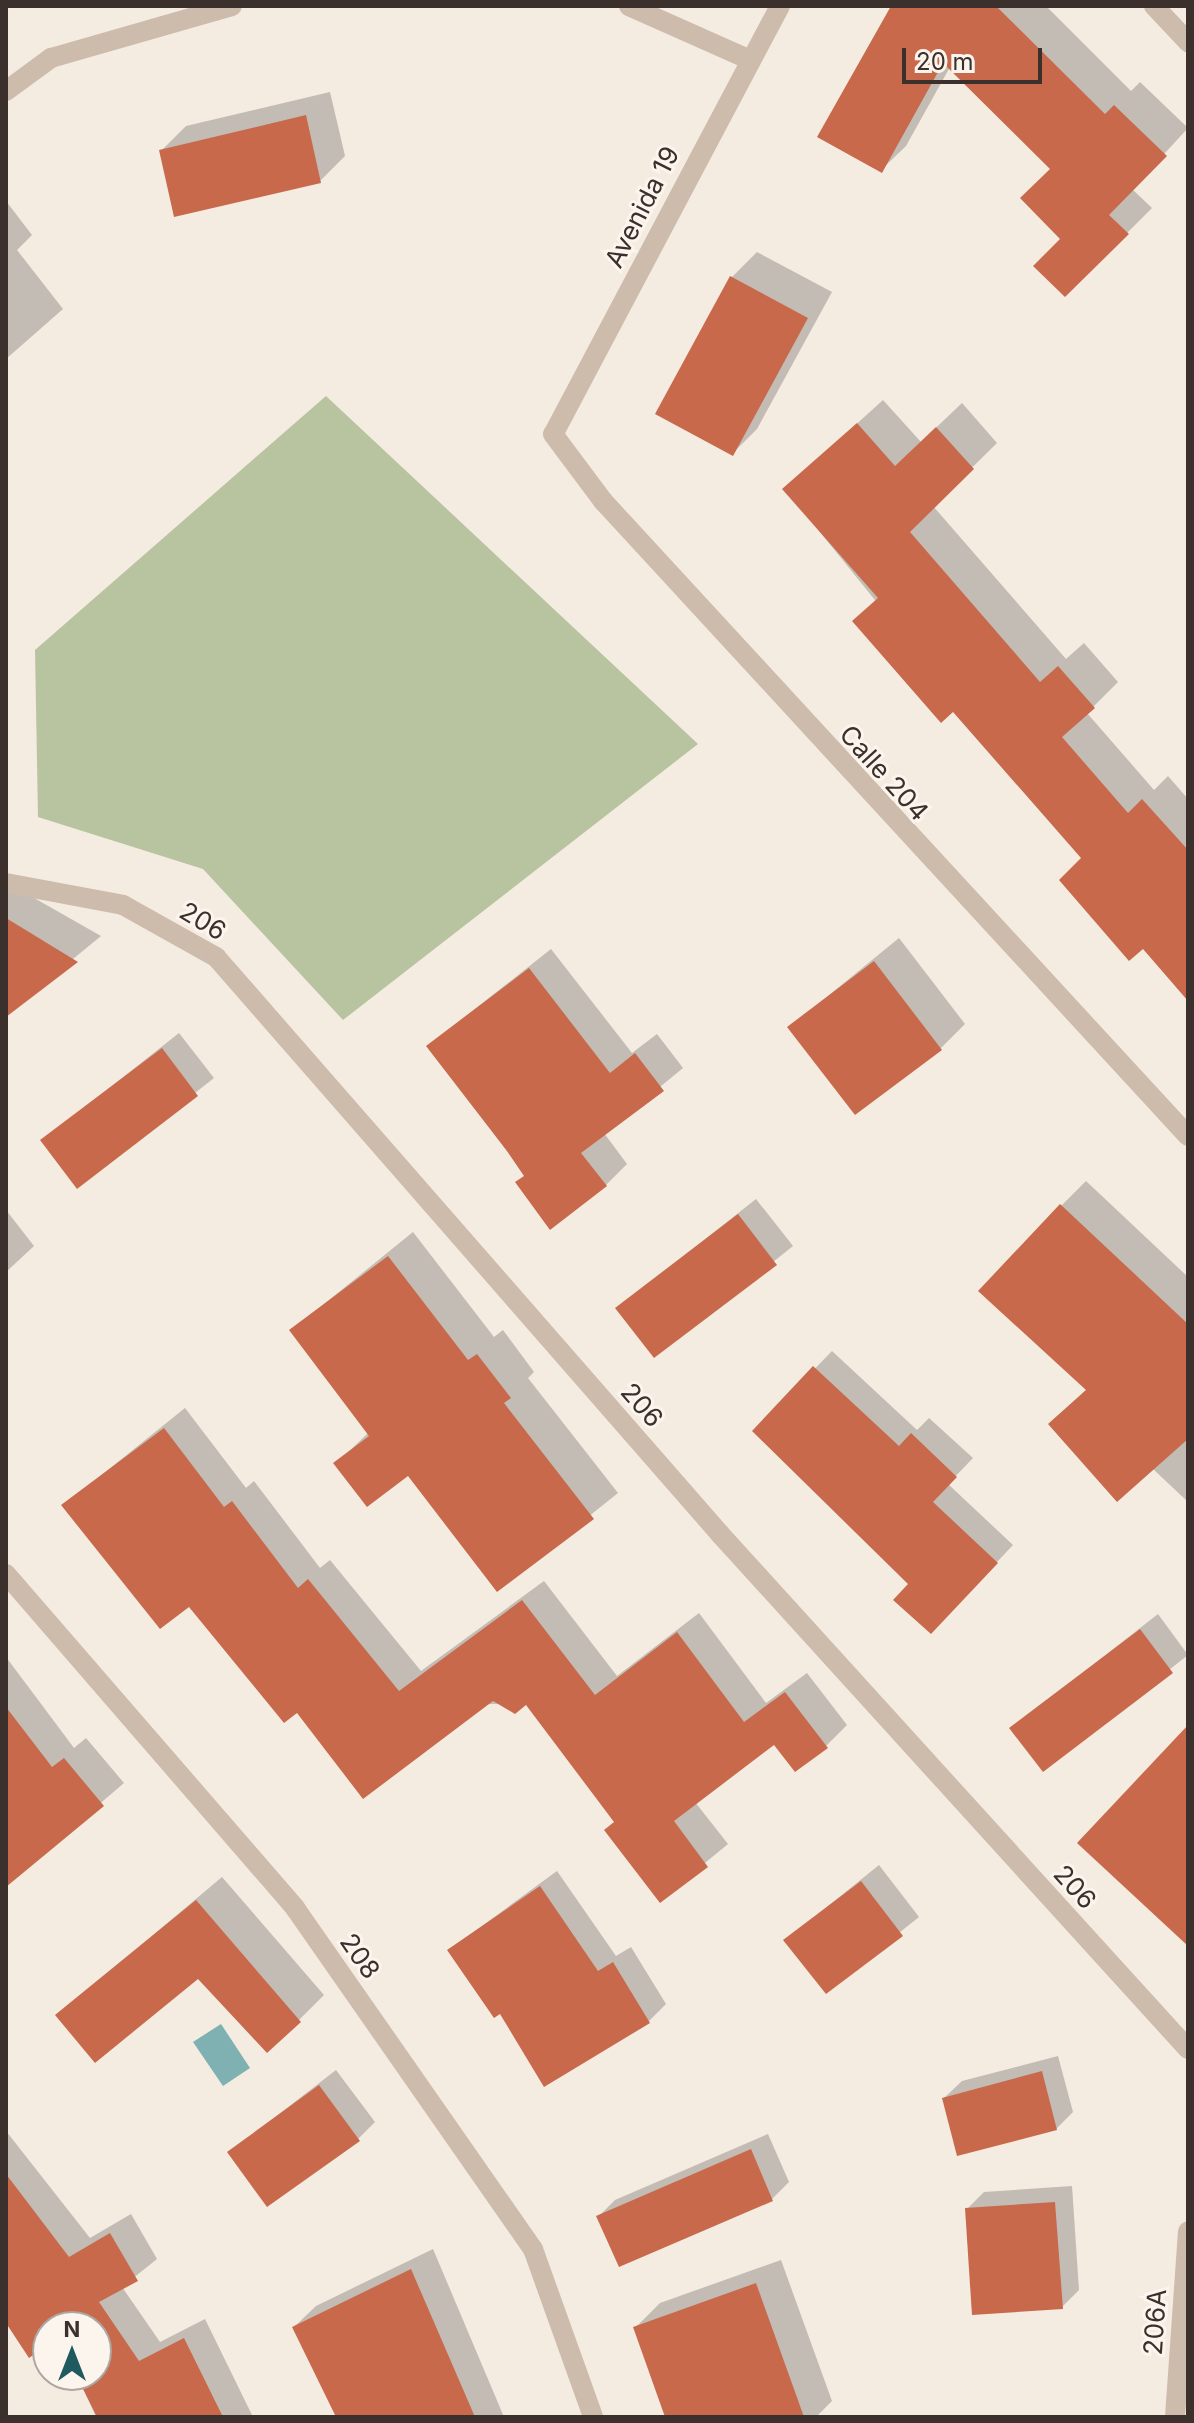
<!DOCTYPE html>
<style>
body{margin:0}
#map{position:relative;width:1194px;height:2423px;overflow:hidden;background:#f4ebe1;font-family:Inter,sans-serif}
div>[style]{position:absolute}
[style*='--x']{left:calc(var(--x)*1px);top:calc(var(--y)*1px);width:calc(var(--w)*1px);rotate:calc(var(--a)*1deg)}
.green>*{inset:0;background:#b8c4a0}
.water>*{inset:0;background:#7fb0b2}
.shadow>*{inset:0;background:#0003}
.building>*{inset:0;background:#c8694b}
.minor>*{height:20px;margin:-10px;padding:0 10px;transform-origin:10px;border-radius:10px;background:#cdbbac}
span{translate:-50% -50%;white-space:nowrap;text-align:center;line-height:1.15;-webkit-text-stroke:6px #fbf5ee;paint-order:stroke}
.street-label{font-size:26px;color:#3b302b}
.frame{position:absolute;inset:0;border:8px solid #3b302b;pointer-events:none}
.north{position:absolute;left:32px;top:2311px;width:80px;height:80px;box-sizing:border-box;background:#fbf5ee;border:2px solid #aea6a0;border-radius:50%;rotate:0deg;font-size:22px;font-weight:700;line-height:32px;text-align:center;color:#3b302b}
.north::after{content:'';display:block;margin:auto;width:28px;height:36px;background:#1f5a5e;clip-path:polygon(50% 0,100% 100%,50% 72%,0 100%)}
.scale{position:absolute;left:902px;top:48px;width:140px;height:36px;box-sizing:border-box;border:4px solid #3b302b;border-top:0;padding-left:10px;font-size:24px;line-height:28px;white-space:nowrap;color:#3b302b;-webkit-text-stroke:6px #fbf5ee;paint-order:stroke}
</style>
<div id="map">
<div class="green">
<div style="clip-path:polygon(326px 396px,698px 744px,343px 1020px,203px 869px,38px 817px,35px 650px)"></div>
</div>
<div class="water">
<div style="clip-path:polygon(221px 2024px,250px 2068px,223px 2086px,193px 2042px)"></div>
</div>
<div class="shadow">
<div style="clip-path:polygon(893px 6px,1046px 6px,1131px 91px,1140px 82px,1188px 128px,1132px 189px,1152px 208px,1065px 295px,1053px 169px,950px 67px,906px 146px,881px 170px)"></div>
<div style="clip-path:polygon(330px 92px,345px 156px,320px 181px,161px 151px,186px 126px)"></div>
<div style="clip-path:polygon(6px 201px,32px 235px,17px 250px,63px 309px,6px 359px)"></div>
<div style="clip-path:polygon(757px 252px,832px 292px,757px 429px,732px 454px,658px 413px,732px 277px)"></div>
<div style="clip-path:polygon(883px 400px,921px 442px,962px 403px,997px 443px,933px 506px,1066px 659px,1084px 643px,1118px 682px,1087px 713px,1154px 790px,1168px 776px,1188px 799px,1188px 906px,1084px 858px,785px 489px)"></div>
<div style="clip-path:polygon(6px 882px,101px 936px,6px 1014px)"></div>
<div style="clip-path:polygon(899px 938px,965px 1024px,940px 1049px,790px 1027px)"></div>
<div style="clip-path:polygon(551px 949px,632px 1053px,657px 1034px,683px 1068px,604px 1133px,627px 1164px,606px 1185px,525px 1175px,428px 1046px)"></div>
<div style="clip-path:polygon(179px 1033px,214px 1078px,77px 1186px,42px 1141px)"></div>
<div style="clip-path:polygon(1086px 1181px,1188px 1277px,1188px 1502px,1152px 1468px,1051px 1424px,1087px 1389px,1061px 1206px)"></div>
<div style="clip-path:polygon(756px 1199px,793px 1246px,655px 1356px,618px 1308px)"></div>
<div style="clip-path:polygon(6px 1210px,34px 1246px,6px 1272px)"></div>
<div style="clip-path:polygon(413px 1232px,494px 1337px,503px 1330px,534px 1372px,528px 1378px,618px 1493px,498px 1589px,408px 1473px,336px 1464px,369px 1432px,292px 1330px)"></div>
<div style="clip-path:polygon(832px 1351px,917px 1430px,929px 1418px,973px 1458px,948px 1484px,1013px 1545px,948px 1614px,755px 1431px)"></div>
<div style="clip-path:polygon(185px 1408px,246px 1488px,254px 1481px,320px 1568px,330px 1560px,421px 1671px,544px 1581px,617px 1676px,699px 1613px,766px 1703px,807px 1673px,847px 1725px,826px 1746px,774px 1742px,695px 1802px,728px 1844px,660px 1900px,616px 1821px,527px 1703px,297px 1710px,189px 1605px,63px 1506px)"></div>
<div style="clip-path:polygon(1158px 1614px,1188px 1655px,1043px 1769px,1012px 1728px)"></div>
<div style="clip-path:polygon(6px 1657px,74px 1748px,86px 1738px,124px 1783px,6px 1884px)"></div>
<div style="clip-path:polygon(879px 1865px,919px 1917px,826px 1991px,786px 1940px)"></div>
<div style="clip-path:polygon(557px 1871px,616px 1956px,631px 1947px,666px 2004px,649px 2021px,500px 2011px,449px 1950px)"></div>
<div style="clip-path:polygon(222px 1877px,324px 1995px,299px 2020px,198px 1976px,58px 2015px)"></div>
<div style="clip-path:polygon(1058px 2056px,1073px 2112px,1056px 2129px,944px 2098px,962px 2081px)"></div>
<div style="clip-path:polygon(336px 2070px,375px 2122px,358px 2139px,230px 2152px)"></div>
<div style="clip-path:polygon(6px 2131px,90px 2238px,131px 2214px,157px 2259px,122px 2287px,160px 2342px,205px 2319px,253px 2417px,96px 2417px,77px 2375px,96px 2375px,96px 2327px,48px 2327px,48px 2343px,6px 2319px)"></div>
<div style="clip-path:polygon(768px 2134px,789px 2182px,772px 2199px,598px 2217px,615px 2200px)"></div>
<div style="clip-path:polygon(1072px 2186px,1079px 2290px,1062px 2307px,967px 2209px,984px 2192px)"></div>
<div style="clip-path:polygon(433px 2249px,504px 2417px,346px 2417px,294px 2327px,316px 2306px)"></div>
<div style="clip-path:polygon(781px 2260px,832px 2401px,816px 2417px,667px 2417px,635px 2328px,660px 2303px)"></div>
</div>
<div class="building">
<div style="clip-path:polygon(891px 6px,996px 6px,1105px 114px,1114px 105px,1167px 156px,1109px 215px,1129px 234px,1065px 297px,1033px 266px,1060px 239px,1020px 198px,1050px 169px,943px 63px,882px 173px,817px 137px)"></div>
<div style="clip-path:polygon(306px 115px,321px 183px,174px 217px,159px 150px)"></div>
<div style="clip-path:polygon(730px 276px,808px 318px,733px 456px,655px 414px)"></div>
<div style="clip-path:polygon(857px 423px,895px 466px,936px 427px,974px 469px,910px 532px,1040px 682px,1058px 666px,1095px 708px,1062px 737px,1128px 813px,1142px 799px,1188px 850px,1188px 1001px,1143px 949px,1129px 961px,1059px 880px,1081px 858px,953px 712px,941px 723px,852px 621px,878px 598px,782px 489px)"></div>
<div style="clip-path:polygon(6px 918px,78px 962px,6px 1017px)"></div>
<div style="clip-path:polygon(874px 961px,942px 1050px,855px 1115px,787px 1027px)"></div>
<div style="clip-path:polygon(529px 968px,610px 1073px,635px 1053px,664px 1091px,581px 1153px,607px 1186px,550px 1230px,515px 1182px,524px 1176px,507px 1151px,426px 1046px)"></div>
<div style="clip-path:polygon(162px 1048px,198px 1096px,77px 1189px,40px 1140px)"></div>
<div style="clip-path:polygon(1060px 1204px,1188px 1324px,1188px 1439px,1117px 1502px,1048px 1424px,1086px 1390px,978px 1291px)"></div>
<div style="clip-path:polygon(738px 1214px,777px 1265px,654px 1358px,615px 1308px)"></div>
<div style="clip-path:polygon(388px 1256px,468px 1360px,477px 1354px,511px 1398px,504px 1403px,594px 1519px,497px 1592px,408px 1476px,367px 1507px,333px 1463px,369px 1436px,289px 1330px)"></div>
<div style="clip-path:polygon(813px 1366px,899px 1446px,911px 1433px,957px 1477px,933px 1502px,998px 1563px,931px 1634px,893px 1600px,908px 1584px,752px 1431px)"></div>
<div style="clip-path:polygon(164px 1428px,224px 1507px,232px 1501px,298px 1588px,308px 1579px,399px 1691px,522px 1600px,595px 1695px,677px 1632px,744px 1722px,785px 1692px,828px 1748px,795px 1772px,774px 1745px,674px 1821px,708px 1867px,660px 1903px,604px 1830px,614px 1822px,526px 1705px,515px 1714px,493px 1701px,363px 1799px,297px 1713px,284px 1723px,189px 1607px,160px 1629px,61px 1505px)"></div>
<div style="clip-path:polygon(1140px 1629px,1173px 1673px,1043px 1772px,1009px 1728px)"></div>
<div style="clip-path:polygon(6px 1707px,52px 1767px,64px 1758px,104px 1806px,6px 1887px)"></div>
<div style="clip-path:polygon(1188px 1725px,1188px 1946px,1077px 1843px)"></div>
<div style="clip-path:polygon(861px 1881px,903px 1936px,826px 1994px,783px 1940px)"></div>
<div style="clip-path:polygon(540px 1886px,598px 1971px,613px 1962px,650px 2023px,544px 2087px,500px 2014px,494px 2018px,447px 1950px)"></div>
<div style="clip-path:polygon(196px 1900px,301px 2022px,267px 2053px,198px 1979px,95px 2063px,55px 2015px)"></div>
<div style="clip-path:polygon(1042px 2071px,1057px 2130px,957px 2156px,942px 2098px)"></div>
<div style="clip-path:polygon(319px 2085px,360px 2141px,267px 2207px,227px 2152px)"></div>
<div style="clip-path:polygon(751px 2149px,773px 2201px,619px 2267px,596px 2216px)"></div>
<div style="clip-path:polygon(6px 2174px,69px 2257px,110px 2233px,138px 2281px,99px 2302px,139px 2361px,184px 2338px,223px 2417px,97px 2417px,76px 2375px,96px 2375px,96px 2327px,48px 2327px,48px 2345px,29px 2358px,6px 2323px)"></div>
<div style="clip-path:polygon(1055px 2202px,1063px 2309px,972px 2315px,965px 2208px)"></div>
<div style="clip-path:polygon(411px 2269px,475px 2417px,336px 2417px,292px 2327px)"></div>
<div style="clip-path:polygon(756px 2283px,804px 2417px,665px 2417px,633px 2327px)"></div>
</div>
<div class="minor">
<div style="--x:629;--y:6;--w:130;--a:24"></div>
<div style="--x:780;--y:6;--w:484;--a:117.9"></div>
<div style="--x:553;--y:434;--w:84;--a:53.3"></div>
<div style="--x:603;--y:501;--w:863;--a:47.35"></div>
<div style="--x:1154;--y:6;--w:50;--a:46.6"></div>
<div style="--x:6;--y:91;--w:56;--a:-36.3"></div>
<div style="--x:51;--y:58;--w:188;--a:-16"></div>
<div style="--x:6;--y:883;--w:119;--a:10.6"></div>
<div style="--x:123;--y:905;--w:107;--a:29.2"></div>
<div style="--x:216;--y:957;--w:766;--a:48.86"></div>
<div style="--x:720;--y:1534;--w:696;--a:47.74"></div>
<div style="--x:6;--y:1574;--w:442;--a:49.1"></div>
<div style="--x:295;--y:1908;--w:416;--a:55.1"></div>
<div style="--x:533;--y:2249;--w:178;--a:70.3"></div>
<div style="--x:1175;--y:2417;--w:186;--a:-86"></div>
</div>
<div class="street-label">
<span style="left:642px;top:207px;rotate:-63deg">Avenida 19</span>
<span style="left:884px;top:773px;rotate:48deg">Calle 204</span>
<span style="left:203px;top:921px;rotate:31deg">206</span>
<span style="left:642px;top:1405px;rotate:49deg">206</span>
<span style="left:1075px;top:1887px;rotate:48deg">206</span>
<span style="left:360px;top:1956px;rotate:55deg">208</span>
<span style="left:1155px;top:2322px;rotate:-86deg">206A</span>
</div>
<div class="frame"></div>
<div class="north">N</div>
<div class="scale">20 m</div>
</div>
